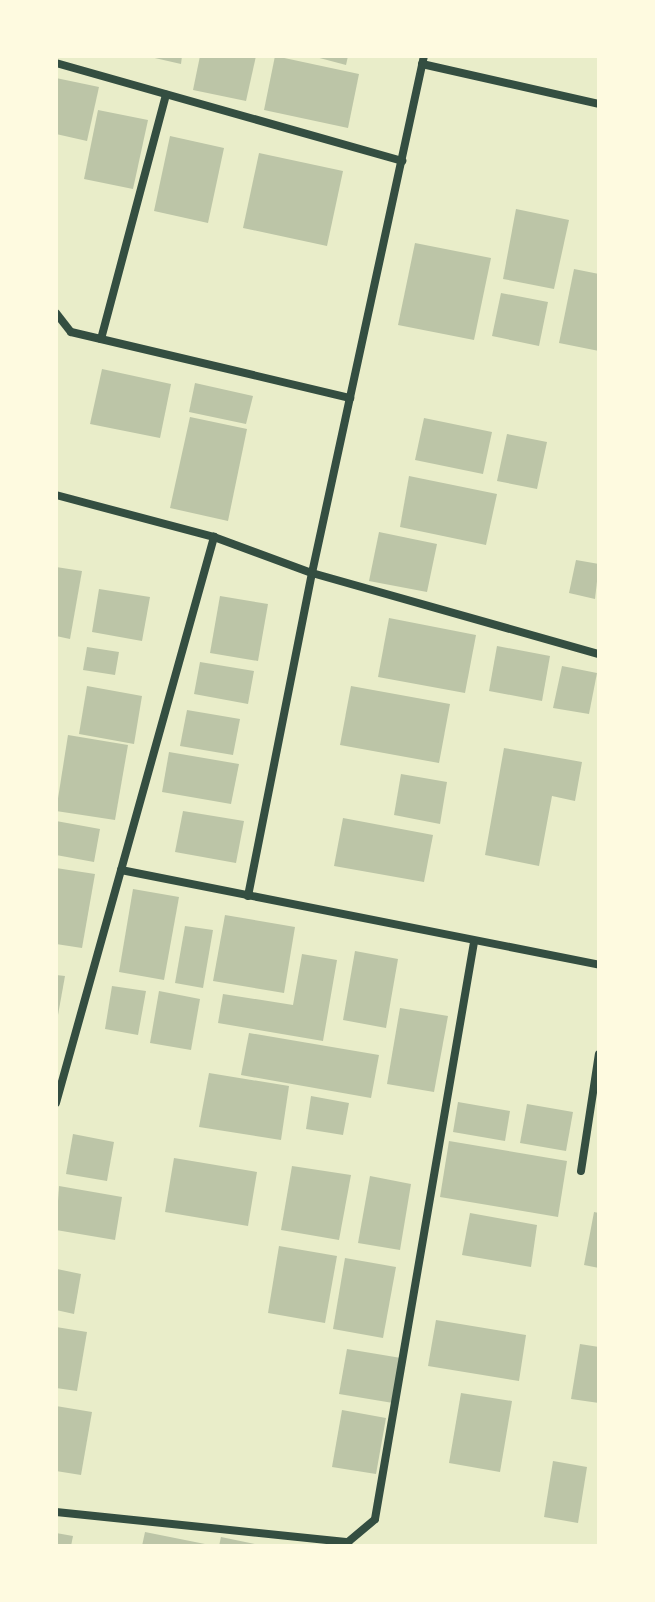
<!DOCTYPE html>
<style>
body{margin:0}
#map{position:relative;width:655px;height:1602px;overflow:hidden;background:#e9edc9;font-family:"Fira Sans",sans-serif}
div>[style]{position:absolute}
[style*='--x']{left:calc(var(--x)*1px);top:calc(var(--y)*1px);width:calc(var(--w)*1px);rotate:calc(var(--a)*1deg)}
.building>*{inset:0;background:#bcc5a7}
.minor>*{height:8px;margin:-4px;padding:0 4px;transform-origin:4px;border-radius:4px;background:#344e41}
span{translate:-50% -50%;white-space:nowrap;text-align:center;line-height:1.15;-webkit-text-stroke:7px #fefae0;paint-order:stroke}
.frame{position:absolute;inset:0;border:58px solid #fefae0;pointer-events:none}
</style>
<div id="map">
<div class="building">
<div style="clip-path:polygon(146px 56px,182px 56px,181px 64px)"></div>
<div style="clip-path:polygon(200px 56px,256px 56px,246px 101px,193px 90px)"></div>
<div style="clip-path:polygon(275px 56px,359px 74px,348px 128px,264px 110px)"></div>
<div style="clip-path:polygon(312px 56px,348px 56px,346px 65px)"></div>
<div style="clip-path:polygon(56px 78px,99px 87px,87px 141px,56px 134px)"></div>
<div style="clip-path:polygon(98px 110px,148px 120px,133px 189px,84px 179px)"></div>
<div style="clip-path:polygon(170px 136px,224px 148px,208px 223px,154px 211px)"></div>
<div style="clip-path:polygon(259px 153px,343px 171px,327px 246px,243px 228px)"></div>
<div style="clip-path:polygon(516px 209px,569px 220px,554px 289px,503px 279px)"></div>
<div style="clip-path:polygon(415px 243px,491px 258px,474px 340px,398px 325px)"></div>
<div style="clip-path:polygon(574px 269px,599px 274px,599px 351px,559px 343px)"></div>
<div style="clip-path:polygon(501px 293px,548px 302px,539px 346px,492px 336px)"></div>
<div style="clip-path:polygon(102px 369px,171px 384px,160px 438px,90px 424px)"></div>
<div style="clip-path:polygon(195px 383px,253px 396px,246px 424px,189px 412px)"></div>
<div style="clip-path:polygon(190px 417px,247px 429px,228px 521px,170px 508px)"></div>
<div style="clip-path:polygon(424px 418px,492px 432px,483px 474px,415px 460px)"></div>
<div style="clip-path:polygon(507px 434px,547px 442px,537px 489px,497px 481px)"></div>
<div style="clip-path:polygon(409px 476px,497px 494px,486px 545px,400px 527px)"></div>
<div style="clip-path:polygon(379px 532px,437px 544px,427px 592px,369px 581px)"></div>
<div style="clip-path:polygon(576px 560px,599px 564px,595px 599px,569px 593px)"></div>
<div style="clip-path:polygon(56px 567px,82px 571px,70px 639px,56px 636px)"></div>
<div style="clip-path:polygon(99px 589px,150px 597px,142px 641px,92px 632px)"></div>
<div style="clip-path:polygon(220px 596px,268px 604px,258px 661px,210px 653px)"></div>
<div style="clip-path:polygon(389px 618px,476px 635px,465px 693px,378px 677px)"></div>
<div style="clip-path:polygon(497px 646px,550px 656px,542px 701px,489px 691px)"></div>
<div style="clip-path:polygon(87px 647px,119px 652px,115px 675px,83px 670px)"></div>
<div style="clip-path:polygon(200px 662px,254px 671px,248px 704px,194px 694px)"></div>
<div style="clip-path:polygon(562px 666px,597px 673px,589px 714px,553px 708px)"></div>
<div style="clip-path:polygon(87px 686px,142px 696px,134px 744px,79px 734px)"></div>
<div style="clip-path:polygon(351px 686px,450px 704px,439px 763px,340px 745px)"></div>
<div style="clip-path:polygon(187px 710px,240px 719px,233px 755px,180px 746px)"></div>
<div style="clip-path:polygon(68px 735px,128px 745px,115px 820px,56px 811px)"></div>
<div style="clip-path:polygon(504px 748px,582px 762px,575px 801px,552px 796px,539px 866px,485px 855px)"></div>
<div style="clip-path:polygon(169px 752px,239px 764px,231px 804px,162px 792px)"></div>
<div style="clip-path:polygon(401px 774px,447px 782px,440px 824px,394px 815px)"></div>
<div style="clip-path:polygon(183px 811px,244px 821px,236px 863px,175px 852px)"></div>
<div style="clip-path:polygon(343px 818px,433px 835px,424px 882px,334px 866px)"></div>
<div style="clip-path:polygon(56px 821px,100px 829px,94px 862px,56px 855px)"></div>
<div style="clip-path:polygon(56px 868px,95px 874px,82px 948px,56px 944px)"></div>
<div style="clip-path:polygon(133px 889px,179px 897px,164px 980px,119px 972px)"></div>
<div style="clip-path:polygon(225px 915px,295px 927px,284px 993px,213px 981px)"></div>
<div style="clip-path:polygon(185px 926px,213px 930px,203px 988px,175px 983px)"></div>
<div style="clip-path:polygon(355px 951px,398px 959px,386px 1028px,343px 1020px)"></div>
<div style="clip-path:polygon(302px 954px,337px 960px,323px 1041px,218px 1023px,223px 994px,293px 1005px)"></div>
<div style="clip-path:polygon(56px 975px,65px 976px,58px 1015px,56px 1015px)"></div>
<div style="clip-path:polygon(112px 986px,146px 991px,138px 1035px,105px 1029px)"></div>
<div style="clip-path:polygon(159px 991px,200px 999px,191px 1050px,150px 1043px)"></div>
<div style="clip-path:polygon(400px 1008px,448px 1016px,434px 1092px,387px 1084px)"></div>
<div style="clip-path:polygon(249px 1033px,379px 1055px,371px 1098px,241px 1075px)"></div>
<div style="clip-path:polygon(209px 1073px,289px 1086px,281px 1140px,199px 1127px)"></div>
<div style="clip-path:polygon(311px 1096px,349px 1103px,343px 1135px,306px 1129px)"></div>
<div style="clip-path:polygon(458px 1102px,510px 1111px,505px 1141px,453px 1132px)"></div>
<div style="clip-path:polygon(527px 1104px,573px 1112px,566px 1151px,520px 1143px)"></div>
<div style="clip-path:polygon(73px 1134px,114px 1142px,107px 1181px,66px 1174px)"></div>
<div style="clip-path:polygon(449px 1141px,567px 1161px,558px 1217px,440px 1197px)"></div>
<div style="clip-path:polygon(174px 1158px,257px 1172px,248px 1226px,165px 1212px)"></div>
<div style="clip-path:polygon(292px 1166px,351px 1175px,339px 1240px,281px 1230px)"></div>
<div style="clip-path:polygon(370px 1176px,411px 1184px,400px 1250px,358px 1243px)"></div>
<div style="clip-path:polygon(59px 1186px,122px 1197px,115px 1240px,56px 1230px)"></div>
<div style="clip-path:polygon(594px 1212px,599px 1213px,599px 1268px,584px 1265px)"></div>
<div style="clip-path:polygon(470px 1213px,537px 1225px,531px 1267px,462px 1255px)"></div>
<div style="clip-path:polygon(279px 1246px,337px 1256px,325px 1323px,268px 1313px)"></div>
<div style="clip-path:polygon(345px 1258px,396px 1267px,383px 1338px,333px 1329px)"></div>
<div style="clip-path:polygon(57px 1269px,81px 1274px,74px 1314px,56px 1310px)"></div>
<div style="clip-path:polygon(436px 1320px,526px 1335px,519px 1381px,428px 1366px)"></div>
<div style="clip-path:polygon(56px 1327px,87px 1332px,77px 1391px,56px 1388px)"></div>
<div style="clip-path:polygon(580px 1344px,599px 1347px,599px 1403px,571px 1399px)"></div>
<div style="clip-path:polygon(347px 1349px,401px 1358px,393px 1403px,339px 1394px)"></div>
<div style="clip-path:polygon(461px 1393px,512px 1401px,500px 1472px,449px 1463px)"></div>
<div style="clip-path:polygon(56px 1406px,92px 1412px,81px 1475px,56px 1471px)"></div>
<div style="clip-path:polygon(342px 1410px,386px 1418px,376px 1474px,332px 1467px)"></div>
<div style="clip-path:polygon(553px 1461px,587px 1467px,578px 1523px,544px 1517px)"></div>
<div style="clip-path:polygon(145px 1532px,210px 1545px,210px 1546px,142px 1546px)"></div>
<div style="clip-path:polygon(56px 1533px,73px 1536px,71px 1546px,56px 1546px)"></div>
<div style="clip-path:polygon(221px 1537px,259px 1545px,259px 1546px,219px 1546px)"></div>
</div>
<div class="minor">
<div style="--x:56;--y:63;--w:360;--a:15.8"></div>
<div style="--x:422;--y:64;--w:181;--a:12.7"></div>
<div style="--x:56;--y:313;--w:24;--a:52"></div>
<div style="--x:71;--y:332;--w:287;--a:13.3"></div>
<div style="--x:101;--y:339;--w:253;--a:-75.1"></div>
<div style="--x:56;--y:495;--w:163;--a:14.9"></div>
<div style="--x:214;--y:537;--w:104;--a:20.2"></div>
<div style="--x:312;--y:573;--w:298;--a:15.8"></div>
<div style="--x:121;--y:870;--w:487;--a:11.2"></div>
<div style="--x:248;--y:896;--w:329;--a:-78.8"></div>
<div style="--x:312;--y:573;--w:529;--a:-77.78"></div>
<div style="--x:56;--y:1103;--w:588;--a:-74.4"></div>
<div style="--x:581;--y:1171;--w:118;--a:-81.3"></div>
<div style="--x:56;--y:1512;--w:294;--a:5.9"></div>
<div style="--x:348;--y:1542;--w:35;--a:-40"></div>
<div style="--x:375;--y:1519;--w:585;--a:-80.26"></div>
</div>
<div class="frame"></div>
</div>
